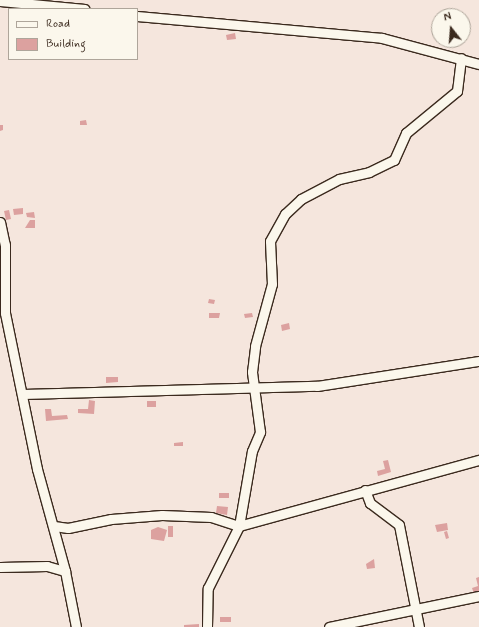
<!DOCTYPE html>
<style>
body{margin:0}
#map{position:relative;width:479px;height:627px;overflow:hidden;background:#f5e6dd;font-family:Mynerve,sans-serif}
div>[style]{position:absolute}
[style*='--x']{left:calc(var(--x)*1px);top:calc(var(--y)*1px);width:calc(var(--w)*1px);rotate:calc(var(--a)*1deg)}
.building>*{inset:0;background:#dca19f}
.roads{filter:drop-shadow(1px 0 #3b2a1e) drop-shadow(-1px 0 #3b2a1e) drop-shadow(0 1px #3b2a1e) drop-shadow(0 -1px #3b2a1e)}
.minor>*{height:9px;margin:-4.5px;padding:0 4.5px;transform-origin:4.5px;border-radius:4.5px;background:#fbf7ec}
span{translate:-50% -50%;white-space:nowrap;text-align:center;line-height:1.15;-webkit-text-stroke:3px #fbf7ec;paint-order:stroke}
.legend{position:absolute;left:8px;top:8px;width:130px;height:52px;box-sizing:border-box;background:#fbf7ec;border:1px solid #aea59a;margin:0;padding:5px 7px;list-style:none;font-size:12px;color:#3b2a1e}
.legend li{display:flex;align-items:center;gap:8px;height:20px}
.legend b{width:20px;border:1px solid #aea59a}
.north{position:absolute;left:431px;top:8px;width:40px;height:40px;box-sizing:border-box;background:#fbf7ec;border:1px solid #aea59a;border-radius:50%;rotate:343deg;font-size:11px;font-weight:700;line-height:16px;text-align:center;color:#3b2a1e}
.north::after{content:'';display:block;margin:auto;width:14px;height:18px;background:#3b2a1e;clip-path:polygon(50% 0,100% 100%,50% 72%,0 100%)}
</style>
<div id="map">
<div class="building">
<div style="clip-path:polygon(235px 33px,236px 39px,227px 40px,226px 35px)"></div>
<div style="clip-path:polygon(86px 120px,87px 125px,80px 125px,80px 121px)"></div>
<div style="clip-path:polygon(0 125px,3px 125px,3px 130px,0 131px)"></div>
<div style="clip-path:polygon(23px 208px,23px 214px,14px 215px,13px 209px)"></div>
<div style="clip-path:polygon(9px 210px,11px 219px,6px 220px,4px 211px)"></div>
<div style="clip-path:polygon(34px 212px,35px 218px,27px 217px,26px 213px)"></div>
<div style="clip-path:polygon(30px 220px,35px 220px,35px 228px,25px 228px)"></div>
<div style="clip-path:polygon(209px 299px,215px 300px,214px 304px,208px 303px)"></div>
<div style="clip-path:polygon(209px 313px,220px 313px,219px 318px,209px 318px)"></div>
<div style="clip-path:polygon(252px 313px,253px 317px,245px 318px,244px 314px)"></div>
<div style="clip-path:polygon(289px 323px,290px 329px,282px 331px,281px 325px)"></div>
<div style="clip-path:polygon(106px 377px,118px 377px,118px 382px,106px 383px)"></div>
<div style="clip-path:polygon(89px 400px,95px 401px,94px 414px,78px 413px,78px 409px,88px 409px)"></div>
<div style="clip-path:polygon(147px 401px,156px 401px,156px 407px,147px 407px)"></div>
<div style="clip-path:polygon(45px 409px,51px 409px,52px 416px,67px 415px,68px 419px,46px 421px)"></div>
<div style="clip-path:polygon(183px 442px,183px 446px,174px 446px,174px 443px)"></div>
<div style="clip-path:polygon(388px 460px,391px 472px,378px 476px,377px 471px,385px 469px,383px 461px)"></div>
<div style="clip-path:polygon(219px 493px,229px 493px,229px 498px,219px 498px)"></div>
<div style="clip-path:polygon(217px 506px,228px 507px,227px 515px,216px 513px)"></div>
<div style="clip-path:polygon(447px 523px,448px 530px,437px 532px,435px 525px)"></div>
<div style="clip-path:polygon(168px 526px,173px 526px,173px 537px,168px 537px)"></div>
<div style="clip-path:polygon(158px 527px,167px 530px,164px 541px,151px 539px,151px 530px)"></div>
<div style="clip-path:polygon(447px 531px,449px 538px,446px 539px,444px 532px)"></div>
<div style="clip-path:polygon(374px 559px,375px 568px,367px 569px,366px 564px)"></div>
<div style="clip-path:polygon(479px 577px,479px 592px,474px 594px,472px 588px,478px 586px,476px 578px)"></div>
<div style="clip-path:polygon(220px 617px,231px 617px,231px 622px,220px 622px)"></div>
<div style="clip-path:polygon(199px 624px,199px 627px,184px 627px,184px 625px)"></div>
</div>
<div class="roads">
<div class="minor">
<div style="--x:0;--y:1;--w:85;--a:5.4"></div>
<div style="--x:137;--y:16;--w:246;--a:5.1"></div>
<div style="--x:382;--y:38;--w:100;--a:15"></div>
<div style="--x:0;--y:222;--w:24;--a:78"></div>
<div style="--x:5;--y:245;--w:68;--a:90"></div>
<div style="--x:5;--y:313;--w:159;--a:78.4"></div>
<div style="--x:37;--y:469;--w:106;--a:74.6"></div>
<div style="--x:65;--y:571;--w:57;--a:78.9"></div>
<div style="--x:23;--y:394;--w:294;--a:-1.6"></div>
<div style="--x:317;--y:386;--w:164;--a:-8.8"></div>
<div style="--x:365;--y:490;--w:14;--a:69"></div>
<div style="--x:370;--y:503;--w:36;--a:37"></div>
<div style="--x:399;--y:525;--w:104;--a:78.9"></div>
<div style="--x:54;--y:526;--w:14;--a:8"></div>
<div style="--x:68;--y:528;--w:44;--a:-11.8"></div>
<div style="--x:111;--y:519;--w:51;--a:-4.5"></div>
<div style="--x:162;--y:515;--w:49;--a:2.3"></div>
<div style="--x:211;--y:517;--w:29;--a:18"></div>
<div style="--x:239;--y:526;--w:249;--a:-15.4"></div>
<div style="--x:0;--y:567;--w:47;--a:-1.2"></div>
<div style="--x:47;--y:566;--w:19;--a:16"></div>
<div style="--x:207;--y:627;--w:39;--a:-89"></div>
<div style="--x:208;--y:588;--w:69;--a:-63.4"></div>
<div style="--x:239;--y:526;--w:76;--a:-80.2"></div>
<div style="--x:252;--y:451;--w:21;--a:-67"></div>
<div style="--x:260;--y:432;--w:61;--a:-97.6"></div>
<div style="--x:252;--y:372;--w:26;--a:-83"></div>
<div style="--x:255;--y:346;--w:64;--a:-74.7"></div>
<div style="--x:272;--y:284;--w:43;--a:-92.7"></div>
<div style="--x:270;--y:241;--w:31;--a:-61"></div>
<div style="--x:285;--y:214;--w:22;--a:-43"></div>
<div style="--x:301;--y:199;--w:43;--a:-27.8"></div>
<div style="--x:339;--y:179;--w:31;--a:-13"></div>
<div style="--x:369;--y:172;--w:28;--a:-26"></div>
<div style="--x:394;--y:160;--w:30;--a:-66"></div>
<div style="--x:406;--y:133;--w:66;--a:-39.5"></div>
<div style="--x:457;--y:91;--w:33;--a:-83"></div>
<div style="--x:329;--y:627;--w:153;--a:-11.7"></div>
</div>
</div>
<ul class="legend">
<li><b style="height:5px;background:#fbf7ec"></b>Road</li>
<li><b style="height:11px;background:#dca19f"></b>Building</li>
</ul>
<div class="north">N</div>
</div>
